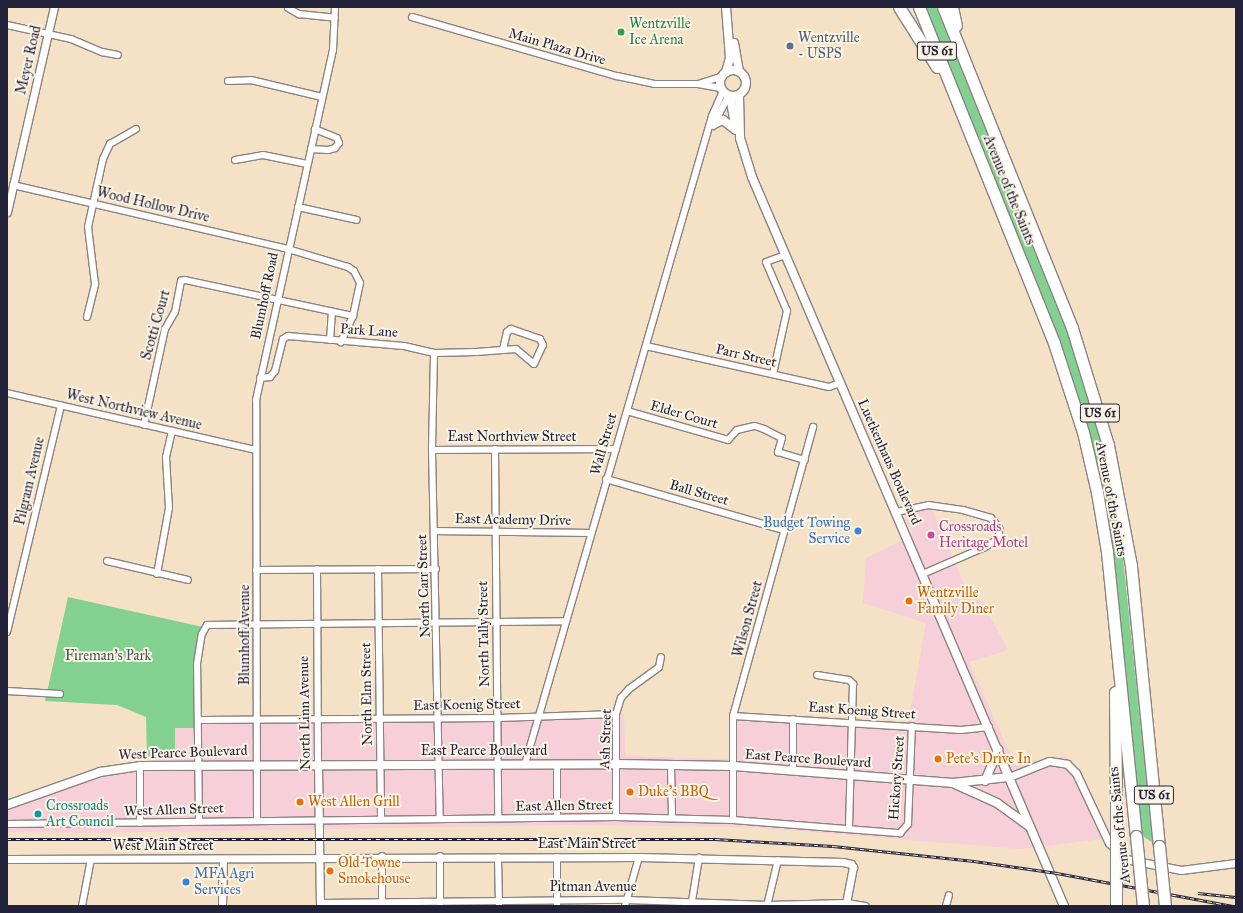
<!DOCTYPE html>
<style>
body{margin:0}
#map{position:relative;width:1243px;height:913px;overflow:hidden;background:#f5e1c6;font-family:"IM FELL Great Primer",serif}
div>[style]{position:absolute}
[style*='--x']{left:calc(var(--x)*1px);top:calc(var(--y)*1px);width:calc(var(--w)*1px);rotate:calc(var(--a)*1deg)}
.built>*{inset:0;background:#f6cfd8}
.green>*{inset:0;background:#83d190}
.roads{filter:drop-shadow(1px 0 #8c8280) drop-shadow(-1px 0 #8c8280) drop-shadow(0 1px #8c8280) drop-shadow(0 -1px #8c8280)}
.minor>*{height:6px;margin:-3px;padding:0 3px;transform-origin:3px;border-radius:3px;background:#fff}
.tertiary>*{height:7px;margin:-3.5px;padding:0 3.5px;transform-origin:3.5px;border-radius:3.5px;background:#fff}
.secondary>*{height:8px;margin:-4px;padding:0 4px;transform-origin:4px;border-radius:4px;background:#fff}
.secondary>.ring{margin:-4px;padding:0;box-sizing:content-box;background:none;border:8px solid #fff;border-radius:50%}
.motorway>*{height:11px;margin:-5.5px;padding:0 5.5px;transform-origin:5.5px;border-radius:5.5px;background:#fff}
.rail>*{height:3px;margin-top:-1.5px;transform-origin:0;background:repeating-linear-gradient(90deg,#fcf5e5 0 4.5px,#22223b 0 9px);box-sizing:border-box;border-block:1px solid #22223b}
.bridges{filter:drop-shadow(1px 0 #8c8280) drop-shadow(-1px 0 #8c8280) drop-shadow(0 1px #8c8280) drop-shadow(0 -1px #8c8280)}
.motorway-bridge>*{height:11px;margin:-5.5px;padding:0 5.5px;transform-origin:5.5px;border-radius:5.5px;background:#fff}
.dots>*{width:11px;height:11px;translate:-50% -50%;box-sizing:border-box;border:2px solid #fcf5e5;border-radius:50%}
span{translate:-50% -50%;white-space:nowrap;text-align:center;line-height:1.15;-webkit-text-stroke:4px #fcf5e5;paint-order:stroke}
.shield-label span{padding:1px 3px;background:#fcf5e5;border:1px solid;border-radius:3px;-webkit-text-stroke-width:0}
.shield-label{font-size:13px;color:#22223b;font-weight:700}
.leisure-label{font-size:14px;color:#27864d}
.left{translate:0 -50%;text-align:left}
.service-label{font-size:14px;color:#4e5e75}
.street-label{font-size:14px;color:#22223b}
.shop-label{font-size:14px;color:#366cbe}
.right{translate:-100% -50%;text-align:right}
.hotel-label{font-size:14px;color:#b23c85}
.food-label{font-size:14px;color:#c56008}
.park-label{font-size:14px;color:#3f5754}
.culture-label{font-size:14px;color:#0d838f}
.frame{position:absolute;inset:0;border:8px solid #22223b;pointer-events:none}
</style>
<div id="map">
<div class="built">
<div style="clip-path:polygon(931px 507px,970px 598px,982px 601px,1008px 650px,969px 662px,1014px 763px,1066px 756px,1103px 839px,1020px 849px,750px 827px,568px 825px,86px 833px,7px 832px,7px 805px,88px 775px,151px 765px,149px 725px,624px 714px,625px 756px,729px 759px,729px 720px,907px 728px,926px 623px,863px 603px,866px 558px,913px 535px,904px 514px)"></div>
</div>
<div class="green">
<div style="clip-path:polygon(923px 7px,936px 7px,1066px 329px,1095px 419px,1116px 511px,1123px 558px,1153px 843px,1141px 835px,1086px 429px)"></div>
<div style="clip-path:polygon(68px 597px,203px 627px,193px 663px,195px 728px,175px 728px,175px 758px,147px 758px,146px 717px,117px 705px,45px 701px)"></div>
</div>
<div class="roads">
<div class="minor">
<div style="--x:288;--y:8;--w:13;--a:29"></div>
<div style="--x:299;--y:14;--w:36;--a:6"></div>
<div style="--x:412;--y:17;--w:213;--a:16.1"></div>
<div style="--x:617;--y:76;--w:38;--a:12"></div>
<div style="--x:654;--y:84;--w:44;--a:0"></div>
<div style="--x:698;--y:84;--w:24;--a:-17"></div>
<div style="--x:7;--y:25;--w:66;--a:12.3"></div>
<div style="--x:71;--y:39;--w:34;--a:23"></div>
<div style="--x:102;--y:52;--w:16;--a:11"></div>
<div style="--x:228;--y:81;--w:23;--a:-2"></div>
<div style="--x:251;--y:80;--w:73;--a:13.5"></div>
<div style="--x:698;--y:84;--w:23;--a:10"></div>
<div style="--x:713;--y:126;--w:34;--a:-63"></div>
<div style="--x:311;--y:149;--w:17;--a:3"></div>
<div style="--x:328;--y:150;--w:7;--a:-16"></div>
<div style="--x:335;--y:148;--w:6;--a:-51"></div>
<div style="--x:339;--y:143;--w:5;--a:-112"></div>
<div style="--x:337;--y:138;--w:24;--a:-158"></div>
<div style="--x:235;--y:160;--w:28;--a:-10"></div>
<div style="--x:263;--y:155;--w:45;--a:11.6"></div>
<div style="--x:13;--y:185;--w:282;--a:13.1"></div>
<div style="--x:288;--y:249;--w:63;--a:16.7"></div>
<div style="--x:348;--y:267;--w:7;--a:34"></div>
<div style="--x:354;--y:271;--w:13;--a:63"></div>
<div style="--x:360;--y:283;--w:34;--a:102"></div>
<div style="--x:353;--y:316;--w:29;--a:115"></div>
<div style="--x:298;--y:207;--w:60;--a:12.4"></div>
<div style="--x:87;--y:317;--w:34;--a:-76"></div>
<div style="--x:95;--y:284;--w:57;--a:-97"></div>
<div style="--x:88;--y:227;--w:70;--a:-77.6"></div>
<div style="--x:103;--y:159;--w:17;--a:-65"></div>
<div style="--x:110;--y:144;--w:30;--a:-30"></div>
<div style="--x:330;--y:340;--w:28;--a:-86"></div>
<div style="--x:646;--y:346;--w:178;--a:12.6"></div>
<div style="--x:820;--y:385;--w:9;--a:13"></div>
<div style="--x:829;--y:387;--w:12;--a:-20"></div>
<div style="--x:434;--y:353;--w:97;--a:91.2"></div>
<div style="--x:432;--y:450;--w:368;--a:88.8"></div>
<div style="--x:773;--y:374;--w:65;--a:-77.5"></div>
<div style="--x:787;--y:311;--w:53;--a:-113.2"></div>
<div style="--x:766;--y:262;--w:20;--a:-20"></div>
<div style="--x:260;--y:378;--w:10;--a:-6"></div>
<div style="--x:270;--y:377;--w:8;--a:-50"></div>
<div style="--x:275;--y:371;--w:33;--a:-76"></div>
<div style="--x:283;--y:339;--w:6;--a:-31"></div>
<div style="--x:288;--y:336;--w:116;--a:4.9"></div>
<div style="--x:404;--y:346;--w:31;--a:13"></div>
<div style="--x:434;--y:353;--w:42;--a:-1.4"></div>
<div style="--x:476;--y:352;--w:40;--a:-4.3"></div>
<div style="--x:516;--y:349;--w:23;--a:40"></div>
<div style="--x:534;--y:364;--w:21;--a:-65"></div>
<div style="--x:543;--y:345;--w:7;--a:-117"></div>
<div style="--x:540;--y:339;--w:31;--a:-161"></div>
<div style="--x:511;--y:329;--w:5;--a:143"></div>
<div style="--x:507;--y:332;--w:18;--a:103"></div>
<div style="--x:7;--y:393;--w:255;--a:12.9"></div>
<div style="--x:627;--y:411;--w:105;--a:16"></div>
<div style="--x:728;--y:440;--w:13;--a:-48"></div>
<div style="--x:737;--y:430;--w:18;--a:-13"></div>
<div style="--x:755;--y:426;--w:9;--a:18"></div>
<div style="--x:764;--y:429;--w:20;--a:27"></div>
<div style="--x:782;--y:438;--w:15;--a:106"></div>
<div style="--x:778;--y:452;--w:28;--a:17"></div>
<div style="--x:144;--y:425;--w:98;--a:-77.7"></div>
<div style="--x:165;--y:329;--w:20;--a:-60"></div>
<div style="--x:175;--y:312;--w:32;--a:-79"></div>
<div style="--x:181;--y:281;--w:4;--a:-14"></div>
<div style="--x:185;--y:280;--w:172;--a:12.1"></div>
<div style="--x:495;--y:449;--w:369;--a:89.5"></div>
<div style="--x:432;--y:450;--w:184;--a:-0.3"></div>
<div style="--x:606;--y:479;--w:185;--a:16"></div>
<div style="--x:896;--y:512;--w:33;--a:-12"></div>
<div style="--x:928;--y:505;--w:35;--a:8"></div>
<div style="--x:963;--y:510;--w:29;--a:16"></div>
<div style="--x:991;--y:518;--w:13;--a:51"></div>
<div style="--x:999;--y:528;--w:7;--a:90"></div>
<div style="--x:999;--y:535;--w:7;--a:124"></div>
<div style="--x:995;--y:541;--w:12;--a:149"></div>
<div style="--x:985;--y:547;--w:68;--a:156.5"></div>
<div style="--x:434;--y:531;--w:157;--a:0.7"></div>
<div style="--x:107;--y:561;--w:83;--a:13.2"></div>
<div style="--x:317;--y:569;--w:195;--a:89.7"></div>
<div style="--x:378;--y:569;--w:250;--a:89.3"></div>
<div style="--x:256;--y:570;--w:180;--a:-0.3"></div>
<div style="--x:157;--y:574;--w:67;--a:-79.7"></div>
<div style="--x:169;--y:508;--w:51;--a:-93.4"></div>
<div style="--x:166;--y:457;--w:27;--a:-77"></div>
<div style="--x:7;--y:632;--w:233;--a:-76.6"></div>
<div style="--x:817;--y:675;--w:32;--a:9"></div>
<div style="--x:849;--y:680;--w:6;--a:45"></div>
<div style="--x:853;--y:684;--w:143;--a:91.6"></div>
<div style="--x:7;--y:691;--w:53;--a:3.2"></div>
<div style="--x:733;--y:716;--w:228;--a:3.5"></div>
<div style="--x:961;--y:730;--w:28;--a:-6"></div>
<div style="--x:793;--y:719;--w:51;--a:90"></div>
<div style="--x:199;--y:720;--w:299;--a:-0.4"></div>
<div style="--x:498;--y:718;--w:118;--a:-1.9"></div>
<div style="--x:525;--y:764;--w:674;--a:-73.9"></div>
<div style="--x:712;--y:116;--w:27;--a:-66"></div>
<div style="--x:557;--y:764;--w:53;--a:90"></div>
<div style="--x:671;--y:765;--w:53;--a:88.9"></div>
<div style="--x:140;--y:766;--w:57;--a:90"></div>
<div style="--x:616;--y:817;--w:103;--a:-90"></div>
<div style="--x:616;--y:714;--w:17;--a:-73"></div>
<div style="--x:621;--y:698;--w:12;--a:-48"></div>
<div style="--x:629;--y:689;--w:37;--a:-36"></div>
<div style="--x:659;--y:667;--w:10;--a:-79"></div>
<div style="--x:257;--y:820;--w:420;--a:-90.1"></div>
<div style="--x:256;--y:400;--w:358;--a:-77.6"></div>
<div style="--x:333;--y:50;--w:43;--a:-87.3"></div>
<div style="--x:733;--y:820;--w:104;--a:-90"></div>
<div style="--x:733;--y:716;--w:300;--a:-74.5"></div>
<div style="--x:199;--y:821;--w:157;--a:-90.7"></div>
<div style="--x:197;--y:664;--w:30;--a:-81"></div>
<div style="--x:202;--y:634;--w:10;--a:-61"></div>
<div style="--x:207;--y:625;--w:358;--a:-0.6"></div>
<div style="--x:7;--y:824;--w:609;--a:-0.66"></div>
<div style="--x:616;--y:817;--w:117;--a:1.5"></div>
<div style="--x:733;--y:820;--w:168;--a:4.5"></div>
<div style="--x:900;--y:833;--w:12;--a:-48"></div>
<div style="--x:908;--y:824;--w:98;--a:-87.7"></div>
<div style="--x:498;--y:857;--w:49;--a:88.8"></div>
<div style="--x:557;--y:857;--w:49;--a:90"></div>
<div style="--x:692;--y:901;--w:44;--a:-80.8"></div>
<div style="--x:320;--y:903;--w:307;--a:-0.6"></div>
<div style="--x:627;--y:900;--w:141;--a:2"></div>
<div style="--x:768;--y:905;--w:78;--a:-1.5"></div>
<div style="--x:846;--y:903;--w:3;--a:108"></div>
<div style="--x:82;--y:906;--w:48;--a:-79.2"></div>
<div style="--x:382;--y:906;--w:50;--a:-90"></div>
<div style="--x:440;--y:906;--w:50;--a:-90"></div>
<div style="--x:625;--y:906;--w:51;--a:-74.1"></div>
<div style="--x:767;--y:906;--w:47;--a:-76.6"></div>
<div style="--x:946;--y:906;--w:11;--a:-75"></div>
</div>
<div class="tertiary">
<div style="--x:7;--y:212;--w:210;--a:-77.1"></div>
<div style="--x:318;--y:764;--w:142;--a:89.2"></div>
<div style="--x:1009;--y:777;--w:43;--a:-21.8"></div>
<div style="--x:1049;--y:761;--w:18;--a:9"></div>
<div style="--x:1067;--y:764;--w:13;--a:45"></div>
<div style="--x:1076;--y:773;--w:77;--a:64.8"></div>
<div style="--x:1109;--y:843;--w:23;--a:43"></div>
<div style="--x:1126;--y:859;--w:56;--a:11.3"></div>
<div style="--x:1181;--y:870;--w:55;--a:-7.3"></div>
<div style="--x:7;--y:859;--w:632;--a:-0.18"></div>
<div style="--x:639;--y:857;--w:204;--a:1.4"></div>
<div style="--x:843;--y:862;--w:8;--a:14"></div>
<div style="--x:851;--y:864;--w:4;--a:56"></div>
<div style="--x:853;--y:867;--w:37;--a:101"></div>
<div style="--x:846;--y:903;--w:19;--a:9"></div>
<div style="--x:222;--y:906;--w:47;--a:-88.8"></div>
</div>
<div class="secondary">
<div style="--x:726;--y:7;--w:51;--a:85.5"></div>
<div style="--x:730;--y:58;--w:15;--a:106"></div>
<div style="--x:734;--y:43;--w:28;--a:80"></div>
<div class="ring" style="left:720px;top:70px;width:18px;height:18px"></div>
<div style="--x:730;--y:96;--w:34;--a:80"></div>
<div style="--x:739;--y:96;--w:42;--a:88.6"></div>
<div style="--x:740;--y:138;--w:41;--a:72.9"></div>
<div style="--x:752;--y:177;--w:793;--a:66.83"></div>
<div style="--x:714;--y:124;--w:10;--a:-24"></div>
<div style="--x:723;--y:120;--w:16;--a:38"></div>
<div style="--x:985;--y:781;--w:34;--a:-67"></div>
<div style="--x:955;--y:784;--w:46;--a:24.3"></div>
<div style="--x:997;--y:803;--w:41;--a:36"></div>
<div style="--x:7;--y:805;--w:99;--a:-19.5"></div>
<div style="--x:100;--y:772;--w:40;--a:-8.5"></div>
<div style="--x:140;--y:766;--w:477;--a:-0.2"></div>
<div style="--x:617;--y:764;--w:116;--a:1"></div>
<div style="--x:733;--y:766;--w:221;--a:4.4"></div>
<div style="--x:953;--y:783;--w:56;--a:-6.1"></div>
</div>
<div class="motorway">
<div style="--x:899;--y:7;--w:71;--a:57.7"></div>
<div style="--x:919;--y:7;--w:362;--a:68.1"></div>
<div style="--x:1054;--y:343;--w:94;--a:72"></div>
<div style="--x:1083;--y:432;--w:62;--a:76.9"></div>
<div style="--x:1097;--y:492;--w:61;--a:80.5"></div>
<div style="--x:1107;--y:552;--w:285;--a:84.2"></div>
<div style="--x:943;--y:7;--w:346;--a:68.1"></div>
<div style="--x:1072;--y:328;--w:122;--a:72.9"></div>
<div style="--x:1108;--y:445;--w:123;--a:79.2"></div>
<div style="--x:1131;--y:566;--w:281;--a:84.3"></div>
<div style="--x:952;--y:7;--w:19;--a:78"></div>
<div style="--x:1115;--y:692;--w:106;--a:89.5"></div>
</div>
</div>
<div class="rail">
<div style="--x:7;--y:839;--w:708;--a:0"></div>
<div style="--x:715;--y:839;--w:118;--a:3.4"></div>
<div style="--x:833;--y:846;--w:142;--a:6.1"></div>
<div style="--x:974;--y:861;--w:84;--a:8.2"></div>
<div style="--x:1057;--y:873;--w:179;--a:10.6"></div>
<div style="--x:1198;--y:893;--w:38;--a:6"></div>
</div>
<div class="bridges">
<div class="motorway-bridge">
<div style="--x:1136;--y:836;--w:70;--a:84.3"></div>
<div style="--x:1159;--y:846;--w:60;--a:84.3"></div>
<div style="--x:1116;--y:906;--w:108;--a:-90"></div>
</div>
</div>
<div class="dots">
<div style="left:621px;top:32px;background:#2e9e5b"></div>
<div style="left:790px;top:46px;background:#5c6f8a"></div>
<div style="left:858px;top:531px;background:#3f7fe0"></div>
<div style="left:931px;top:535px;background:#d1479c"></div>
<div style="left:909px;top:601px;background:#e8710a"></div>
<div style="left:938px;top:759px;background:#e8710a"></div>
<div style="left:630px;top:792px;background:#e8710a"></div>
<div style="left:300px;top:802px;background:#e8710a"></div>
<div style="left:38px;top:814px;background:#0f9aa8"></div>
<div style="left:330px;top:871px;background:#e8710a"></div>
<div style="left:186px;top:882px;background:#3f7fe0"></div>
</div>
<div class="shield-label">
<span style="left:937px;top:51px">US 61</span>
<span style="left:1100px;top:413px">US 61</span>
<span style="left:1154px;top:795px">US 61</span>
</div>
<div class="leisure-label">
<span class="left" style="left:629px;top:32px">Wentzville<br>Ice Arena</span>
</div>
<div class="service-label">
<span class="left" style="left:798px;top:46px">Wentzville<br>- USPS</span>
</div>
<div class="street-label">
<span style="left:557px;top:47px;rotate:16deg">Main Plaza Drive</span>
<span style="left:29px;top:60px;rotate:-77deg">Meyer Road</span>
<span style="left:1009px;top:190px;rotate:68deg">Avenue of the Saints</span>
<span style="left:153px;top:205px;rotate:13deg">Wood Hollow Drive</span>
<span style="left:265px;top:296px;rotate:-78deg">Blumhoff Road</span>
<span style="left:156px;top:325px;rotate:-74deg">Scotti Court</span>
<span style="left:369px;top:331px;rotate:4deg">Park Lane</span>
<span style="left:746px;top:356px;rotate:13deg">Parr Street</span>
<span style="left:134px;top:410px;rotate:13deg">West Northview Avenue</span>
<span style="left:684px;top:415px;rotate:16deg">Elder Court</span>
<span style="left:512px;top:437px">East Northview Street</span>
<span style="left:604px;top:444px;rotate:-74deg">Wall Street</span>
<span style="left:889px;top:462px;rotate:66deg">Luetkenhaus Boulevard</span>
<span style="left:30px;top:481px;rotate:-77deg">Pilgram Avenue</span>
<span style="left:699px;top:493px;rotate:16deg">Ball Street</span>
<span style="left:1111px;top:499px;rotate:79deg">Avenue of the Saints</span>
<span style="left:513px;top:520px;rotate:1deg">East Academy Drive</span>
<span style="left:424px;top:586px;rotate:-92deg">North Carr Street</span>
<span style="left:748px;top:619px;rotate:-75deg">Wilson Street</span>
<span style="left:484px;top:634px;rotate:-91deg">North Tally Street</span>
<span style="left:245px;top:635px;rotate:-90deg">Blumhoff Avenue</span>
<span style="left:367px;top:694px;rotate:-91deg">North Elm Street</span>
<span style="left:467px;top:705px;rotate:-1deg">East Koenig Street</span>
<span style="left:862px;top:711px;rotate:4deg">East Koenig Street</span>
<span style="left:305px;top:713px;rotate:-91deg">North Linn Avenue</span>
<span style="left:606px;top:739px;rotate:-88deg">Ash Street</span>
<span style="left:484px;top:751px">East Pearce Boulevard</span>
<span style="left:183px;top:753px;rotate:-2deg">West Pearce Boulevard</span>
<span style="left:808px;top:759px;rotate:4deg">East Pearce Boulevard</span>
<span style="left:897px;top:778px;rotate:-86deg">Hickory Street</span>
<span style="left:564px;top:806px;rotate:-1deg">East Allen Street</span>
<span style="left:174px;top:810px;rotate:-2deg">West Allen Street</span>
<span style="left:1120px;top:825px;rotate:-96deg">Avenue of the Saints</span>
<span style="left:587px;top:844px">East Main Street</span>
<span style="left:163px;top:846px">West Main Street</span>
<span style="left:593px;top:887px">Pitman Avenue</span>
</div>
<div class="shop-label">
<span class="right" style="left:850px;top:531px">Budget Towing<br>Service</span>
<span class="left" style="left:194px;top:882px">MFA Agri<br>Services</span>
</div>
<div class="hotel-label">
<span class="left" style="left:939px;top:535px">Crossroads<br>Heritage Motel</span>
</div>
<div class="food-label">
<span class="left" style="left:917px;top:601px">Wentzville<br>Family Diner</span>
<span class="left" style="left:946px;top:759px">Pete's Drive In</span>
<span class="left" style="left:638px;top:792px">Duke's BBQ</span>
<span class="left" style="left:308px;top:802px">West Allen Grill</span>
<span class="left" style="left:338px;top:871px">Old Towne<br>Smokehouse</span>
</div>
<div class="park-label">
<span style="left:108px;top:656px">Fireman's Park</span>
</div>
<div class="culture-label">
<span class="left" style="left:46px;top:814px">Crossroads<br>Art Council</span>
</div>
<div class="frame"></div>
</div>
